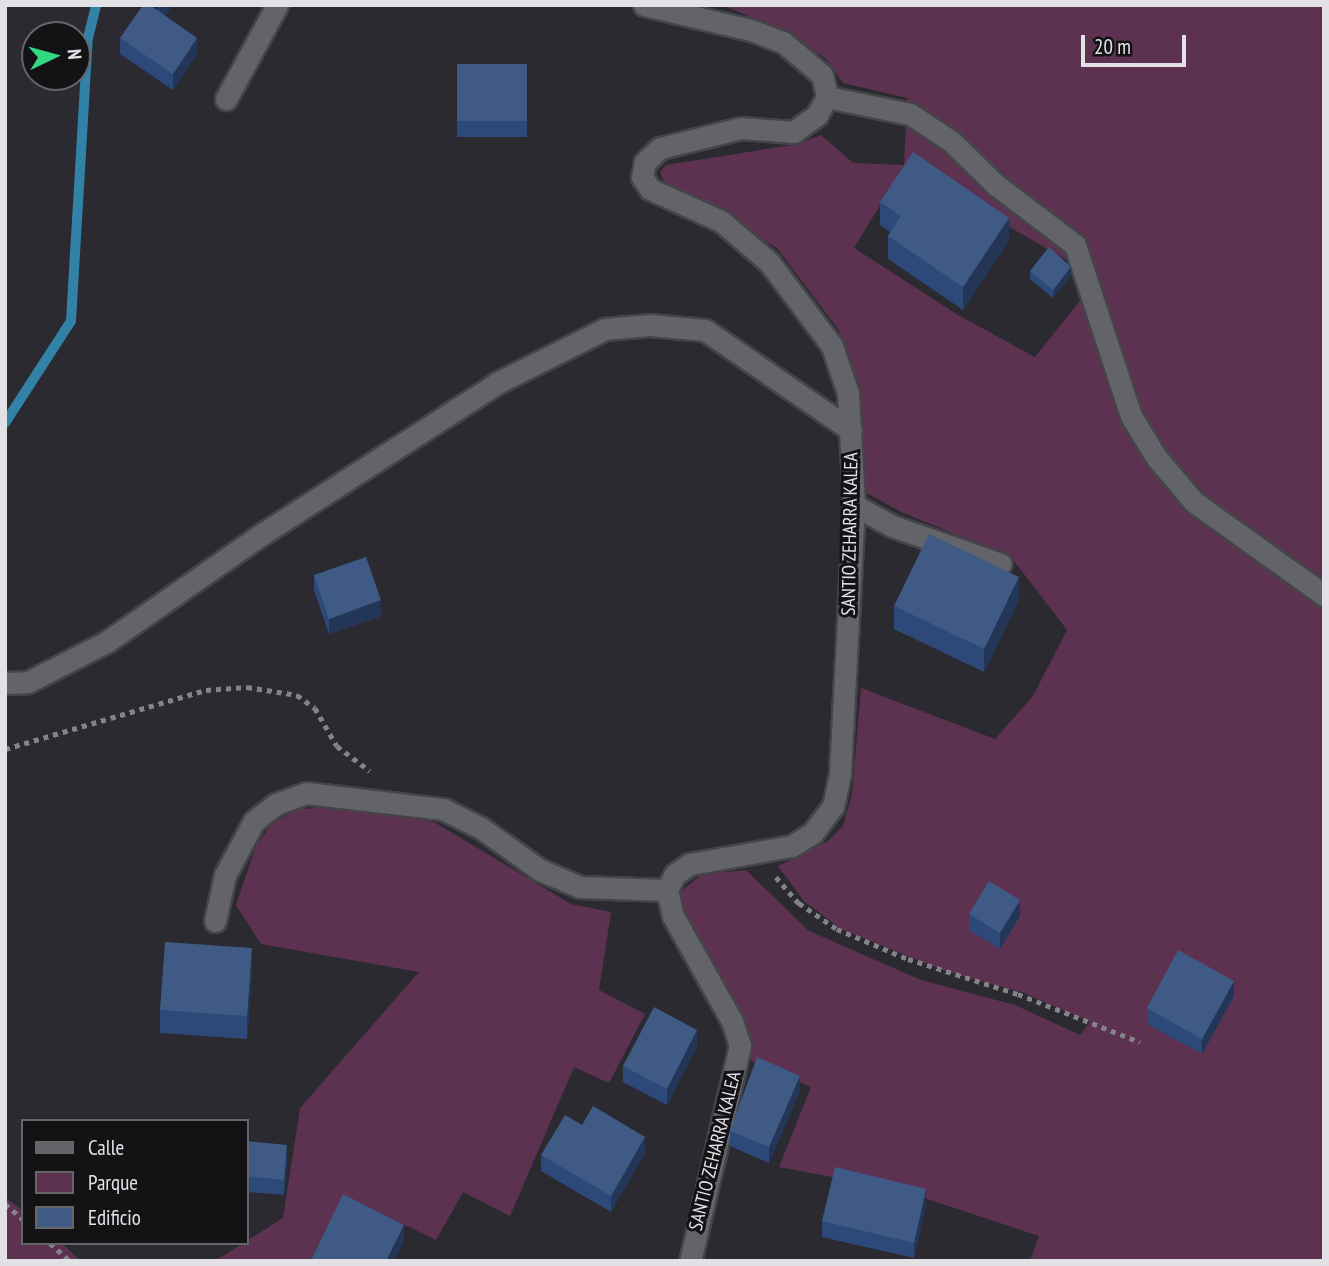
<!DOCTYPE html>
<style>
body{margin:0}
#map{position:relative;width:1329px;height:1266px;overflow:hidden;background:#2a2a30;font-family:"PT Sans Narrow",sans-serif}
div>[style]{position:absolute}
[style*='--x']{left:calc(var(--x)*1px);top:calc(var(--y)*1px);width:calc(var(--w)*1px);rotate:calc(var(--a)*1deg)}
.green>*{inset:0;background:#5d3251}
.stream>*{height:10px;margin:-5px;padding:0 5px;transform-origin:5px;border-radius:5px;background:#3281a7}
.path>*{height:4.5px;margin-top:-2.25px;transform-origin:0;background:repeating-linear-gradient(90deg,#838388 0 5px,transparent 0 10px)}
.roads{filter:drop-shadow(2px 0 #454549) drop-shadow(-2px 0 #454549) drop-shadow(0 2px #454549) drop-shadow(0 -2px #454549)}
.minor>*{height:21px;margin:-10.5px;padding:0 10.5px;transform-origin:10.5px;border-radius:10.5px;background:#63636a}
.wall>*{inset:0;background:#2d497a}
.shaded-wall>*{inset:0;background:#233658}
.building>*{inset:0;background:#405a86}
span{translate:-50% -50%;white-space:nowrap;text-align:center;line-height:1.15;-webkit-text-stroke:6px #131316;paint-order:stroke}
.street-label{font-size:19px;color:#e2e2e6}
.frame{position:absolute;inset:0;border:7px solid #e2e2e6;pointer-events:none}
.legend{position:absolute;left:21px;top:1119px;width:228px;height:126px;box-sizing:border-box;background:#131316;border:2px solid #666669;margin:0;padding:9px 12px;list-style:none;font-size:21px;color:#e2e2e6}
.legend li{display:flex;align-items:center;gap:14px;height:35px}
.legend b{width:35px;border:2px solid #666669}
.north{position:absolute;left:21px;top:21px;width:70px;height:70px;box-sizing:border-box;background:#131316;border:2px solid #666669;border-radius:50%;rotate:85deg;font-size:19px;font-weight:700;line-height:28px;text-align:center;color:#e2e2e6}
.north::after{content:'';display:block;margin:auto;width:24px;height:32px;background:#33d882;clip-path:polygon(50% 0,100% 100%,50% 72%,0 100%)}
.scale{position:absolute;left:1081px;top:35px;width:105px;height:32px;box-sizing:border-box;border:4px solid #e2e2e6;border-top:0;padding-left:9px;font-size:21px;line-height:24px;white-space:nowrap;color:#e2e2e6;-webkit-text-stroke:5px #131316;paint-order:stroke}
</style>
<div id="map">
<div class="green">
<div style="clip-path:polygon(evenodd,723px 5px,1324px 5px,1324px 1261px,1030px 1261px,1039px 1236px,900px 1190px,779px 1167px,811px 1087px,743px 1057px,683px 928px,678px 894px,702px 874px,746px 870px,809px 931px,921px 980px,1015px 1005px,1080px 1035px,1090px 1022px,1022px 992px,947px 972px,841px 929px,804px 901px,778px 866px,828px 841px,843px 826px,852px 794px,861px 688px,995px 739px,1033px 696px,1067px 630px,1011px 557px,901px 512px,865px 492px,860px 386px,838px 329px,777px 248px,664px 182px,660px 172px,666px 165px,798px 144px,821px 135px,853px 163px,904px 165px,907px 98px,843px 83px,826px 59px,793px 36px,723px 5px,904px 166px,1098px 278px,1035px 357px,958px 315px,854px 248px,904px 166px)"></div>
<div style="clip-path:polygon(337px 807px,434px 822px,571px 904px,611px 912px,599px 990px,645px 1014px,609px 1083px,574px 1067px,510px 1216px,463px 1192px,436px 1240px,343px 1195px,310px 1261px,215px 1261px,283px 1218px,300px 1108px,419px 972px,261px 944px,236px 905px,256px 846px,272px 823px,298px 809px)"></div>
<div style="clip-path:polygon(5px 1197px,23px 1211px,23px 1243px,61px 1243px,81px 1261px,5px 1261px)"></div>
</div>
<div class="stream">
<div style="--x:5;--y:423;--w:121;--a:-57.1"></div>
<div style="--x:71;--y:321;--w:284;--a:-86.6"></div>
<div style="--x:88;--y:38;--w:34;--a:-76"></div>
</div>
<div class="path">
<div style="--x:5;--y:749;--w:209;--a:-16.4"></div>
<div style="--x:206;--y:690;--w:41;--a:-4.2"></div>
<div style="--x:247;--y:687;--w:51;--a:9.1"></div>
<div style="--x:297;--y:695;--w:22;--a:36"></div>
<div style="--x:315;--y:708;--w:44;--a:59.9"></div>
<div style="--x:337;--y:746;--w:41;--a:37.1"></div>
<div style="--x:776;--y:877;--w:35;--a:49"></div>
<div style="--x:799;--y:903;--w:46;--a:34.4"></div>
<div style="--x:837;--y:929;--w:77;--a:22.9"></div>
<div style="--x:908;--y:959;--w:115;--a:17.7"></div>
<div style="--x:1018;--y:994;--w:131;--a:21.5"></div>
<div style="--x:5;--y:1204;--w:23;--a:40"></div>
<div style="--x:50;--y:1243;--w:27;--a:42"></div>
</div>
<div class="roads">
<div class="minor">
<div style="--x:644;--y:5;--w:110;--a:13.2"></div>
<div style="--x:751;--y:30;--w:34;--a:21"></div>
<div style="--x:783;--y:42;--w:51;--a:40.2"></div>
<div style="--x:822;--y:75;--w:23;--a:77"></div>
<div style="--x:827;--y:97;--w:21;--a:119"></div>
<div style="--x:817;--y:115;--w:29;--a:144"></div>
<div style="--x:794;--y:132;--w:53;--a:-175.7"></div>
<div style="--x:741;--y:128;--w:83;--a:166.1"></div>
<div style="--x:660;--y:148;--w:21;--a:137"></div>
<div style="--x:645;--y:162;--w:15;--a:101"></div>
<div style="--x:642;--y:177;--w:14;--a:56"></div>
<div style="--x:650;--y:189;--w:78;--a:24.3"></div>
<div style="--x:721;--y:221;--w:63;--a:40.5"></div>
<div style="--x:769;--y:262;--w:105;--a:53.1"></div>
<div style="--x:832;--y:346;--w:50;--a:71.2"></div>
<div style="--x:848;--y:393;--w:112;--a:86.9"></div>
<div style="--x:854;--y:505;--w:269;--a:93"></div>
<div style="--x:840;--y:774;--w:33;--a:102"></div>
<div style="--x:833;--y:806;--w:34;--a:127"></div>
<div style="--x:813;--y:833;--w:26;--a:149"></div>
<div style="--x:791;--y:846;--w:103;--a:169.9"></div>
<div style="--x:690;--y:864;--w:18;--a:146"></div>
<div style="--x:675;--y:874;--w:18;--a:117"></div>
<div style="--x:667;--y:890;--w:27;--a:77"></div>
<div style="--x:673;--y:916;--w:120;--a:60.7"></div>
<div style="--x:732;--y:1021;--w:25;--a:72"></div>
<div style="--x:740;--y:1045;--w:222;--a:103"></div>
<div style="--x:827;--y:97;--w:85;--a:11.6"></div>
<div style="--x:910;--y:114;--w:49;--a:33.4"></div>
<div style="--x:951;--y:141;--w:63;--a:44.4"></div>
<div style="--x:996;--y:185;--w:99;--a:37.2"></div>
<div style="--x:1075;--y:245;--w:180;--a:71.9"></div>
<div style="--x:1131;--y:416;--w:48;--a:58.6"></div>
<div style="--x:1156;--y:457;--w:59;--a:49.8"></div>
<div style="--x:1194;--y:502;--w:160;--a:35.6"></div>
<div style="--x:226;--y:99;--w:107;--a:-61.5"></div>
<div style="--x:854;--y:505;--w:43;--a:28.9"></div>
<div style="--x:892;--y:526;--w:115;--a:19.2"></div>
<div style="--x:5;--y:683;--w:23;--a:-2"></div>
<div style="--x:28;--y:682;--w:90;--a:-27.1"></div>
<div style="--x:108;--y:641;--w:180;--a:-34.8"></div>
<div style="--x:256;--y:538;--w:287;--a:-32.7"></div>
<div style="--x:497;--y:383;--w:121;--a:-26.6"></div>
<div style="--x:605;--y:329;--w:45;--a:-5.1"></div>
<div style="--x:650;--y:325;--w:55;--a:5.2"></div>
<div style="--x:705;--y:330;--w:177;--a:34.4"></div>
<div style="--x:215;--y:921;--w:47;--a:-77.7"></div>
<div style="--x:225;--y:875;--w:61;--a:-61.8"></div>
<div style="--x:254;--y:821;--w:28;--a:-38"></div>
<div style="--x:276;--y:804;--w:32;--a:-20"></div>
<div style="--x:306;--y:793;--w:138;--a:6.7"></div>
<div style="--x:443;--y:809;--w:42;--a:26.6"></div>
<div style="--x:481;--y:828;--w:72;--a:35.4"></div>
<div style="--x:540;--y:870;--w:43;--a:23"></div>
<div style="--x:580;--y:887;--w:87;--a:2"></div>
</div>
</div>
<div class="wall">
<div style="clip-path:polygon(158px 5px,173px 5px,164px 16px,197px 54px,173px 90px,120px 54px,120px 38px,158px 11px)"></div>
<div style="clip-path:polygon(457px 64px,527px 64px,527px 137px,457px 137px)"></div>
<div style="clip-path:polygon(880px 202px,1009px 241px,963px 310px,888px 259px,888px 236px,890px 232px,880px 225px)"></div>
<div style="clip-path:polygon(1030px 271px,1071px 275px,1053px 298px,1030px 279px)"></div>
<div style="clip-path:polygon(314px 575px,381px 616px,329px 634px,314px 590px)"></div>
<div style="clip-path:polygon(1019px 600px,984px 672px,894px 629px,894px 606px)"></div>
<div style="clip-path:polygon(969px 914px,1020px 916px,1000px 949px,969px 930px)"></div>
<div style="clip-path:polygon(252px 972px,247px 1039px,160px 1033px,160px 1010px)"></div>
<div style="clip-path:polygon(1234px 996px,1202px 1054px,1147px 1024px,1147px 1008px)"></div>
<div style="clip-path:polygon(697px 1046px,667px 1105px,623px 1082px,623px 1066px)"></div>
<div style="clip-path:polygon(800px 1091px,769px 1163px,730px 1146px,730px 1131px)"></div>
<div style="clip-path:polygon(582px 1125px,645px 1152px,611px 1212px,541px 1171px,541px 1155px)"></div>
<div style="clip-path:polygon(247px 1141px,287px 1161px,284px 1195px,247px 1192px)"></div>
<div style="clip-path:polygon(926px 1204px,914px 1258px,822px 1237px,822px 1221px)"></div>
</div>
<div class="shaded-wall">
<div style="clip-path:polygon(159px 5px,173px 5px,159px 22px)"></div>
<div style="clip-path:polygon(197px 38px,197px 54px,173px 90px,173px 74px)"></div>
<div style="clip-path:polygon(1009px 218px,1009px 241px,963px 310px,963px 287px)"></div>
<div style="clip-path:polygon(1071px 267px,1071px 275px,1053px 298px,1053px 290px)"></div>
<div style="clip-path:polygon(1019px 577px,1019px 600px,984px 672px,984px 649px)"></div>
<div style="clip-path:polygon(381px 600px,381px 616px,329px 634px,329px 619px)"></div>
<div style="clip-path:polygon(1020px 900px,1020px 916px,1000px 949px,1000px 933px)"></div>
<div style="clip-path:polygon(252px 948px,252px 972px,247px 1039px,247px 1016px)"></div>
<div style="clip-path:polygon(1234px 981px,1234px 996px,1202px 1054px,1202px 1039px)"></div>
<div style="clip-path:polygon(697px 1030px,697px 1046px,667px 1105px,667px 1089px)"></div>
<div style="clip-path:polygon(800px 1076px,800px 1091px,769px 1163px,769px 1147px)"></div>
<div style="clip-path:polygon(645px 1137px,645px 1152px,611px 1212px,611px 1196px)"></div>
<div style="clip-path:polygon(287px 1145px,287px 1161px,284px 1195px,284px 1180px)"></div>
<div style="clip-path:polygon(926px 1189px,926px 1204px,914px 1258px,914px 1243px)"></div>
<div style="clip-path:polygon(404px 1225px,404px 1241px,394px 1261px,386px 1261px)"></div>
</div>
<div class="building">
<div style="clip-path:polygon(143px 5px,150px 5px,197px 38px,173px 74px,120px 38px)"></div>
<div style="clip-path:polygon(457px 64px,527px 64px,527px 121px,457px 121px)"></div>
<div style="clip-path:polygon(913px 152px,1009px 218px,963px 287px,888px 236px,901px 216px,880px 202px)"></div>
<div style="clip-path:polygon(1049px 247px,1071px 267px,1053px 290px,1030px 271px)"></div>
<div style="clip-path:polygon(929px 534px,1019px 577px,984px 649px,894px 606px)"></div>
<div style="clip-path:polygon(366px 557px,381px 600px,329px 619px,314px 575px)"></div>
<div style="clip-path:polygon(989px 881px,1020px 900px,1000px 933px,969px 914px)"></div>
<div style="clip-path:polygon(165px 942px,252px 948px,247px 1016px,160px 1010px)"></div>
<div style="clip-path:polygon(1178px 950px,1234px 981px,1202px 1039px,1147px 1008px)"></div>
<div style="clip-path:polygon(654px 1007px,697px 1030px,667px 1089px,623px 1066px)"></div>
<div style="clip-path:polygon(757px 1057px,800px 1076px,769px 1147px,730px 1131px)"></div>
<div style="clip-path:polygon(593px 1106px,645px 1137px,611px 1196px,541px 1155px,565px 1115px,582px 1125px)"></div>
<div style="clip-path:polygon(247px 1141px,287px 1145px,284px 1180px,247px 1176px)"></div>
<div style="clip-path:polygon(835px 1167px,926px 1189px,914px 1243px,822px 1221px)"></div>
<div style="clip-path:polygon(343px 1194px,404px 1225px,386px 1261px,313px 1261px,311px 1260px)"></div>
</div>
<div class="street-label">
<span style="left:850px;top:534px;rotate:-89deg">SANTIO ZEHARRA KALEA</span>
<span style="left:715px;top:1151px;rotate:-76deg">SANTIO ZEHARRA KALEA</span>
</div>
<div class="frame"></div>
<ul class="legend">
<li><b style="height:9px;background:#63636a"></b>Calle</li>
<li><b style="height:19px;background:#5d3251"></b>Parque</li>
<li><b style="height:19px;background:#405a86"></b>Edificio</li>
</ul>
<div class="north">N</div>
<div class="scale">20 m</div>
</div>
